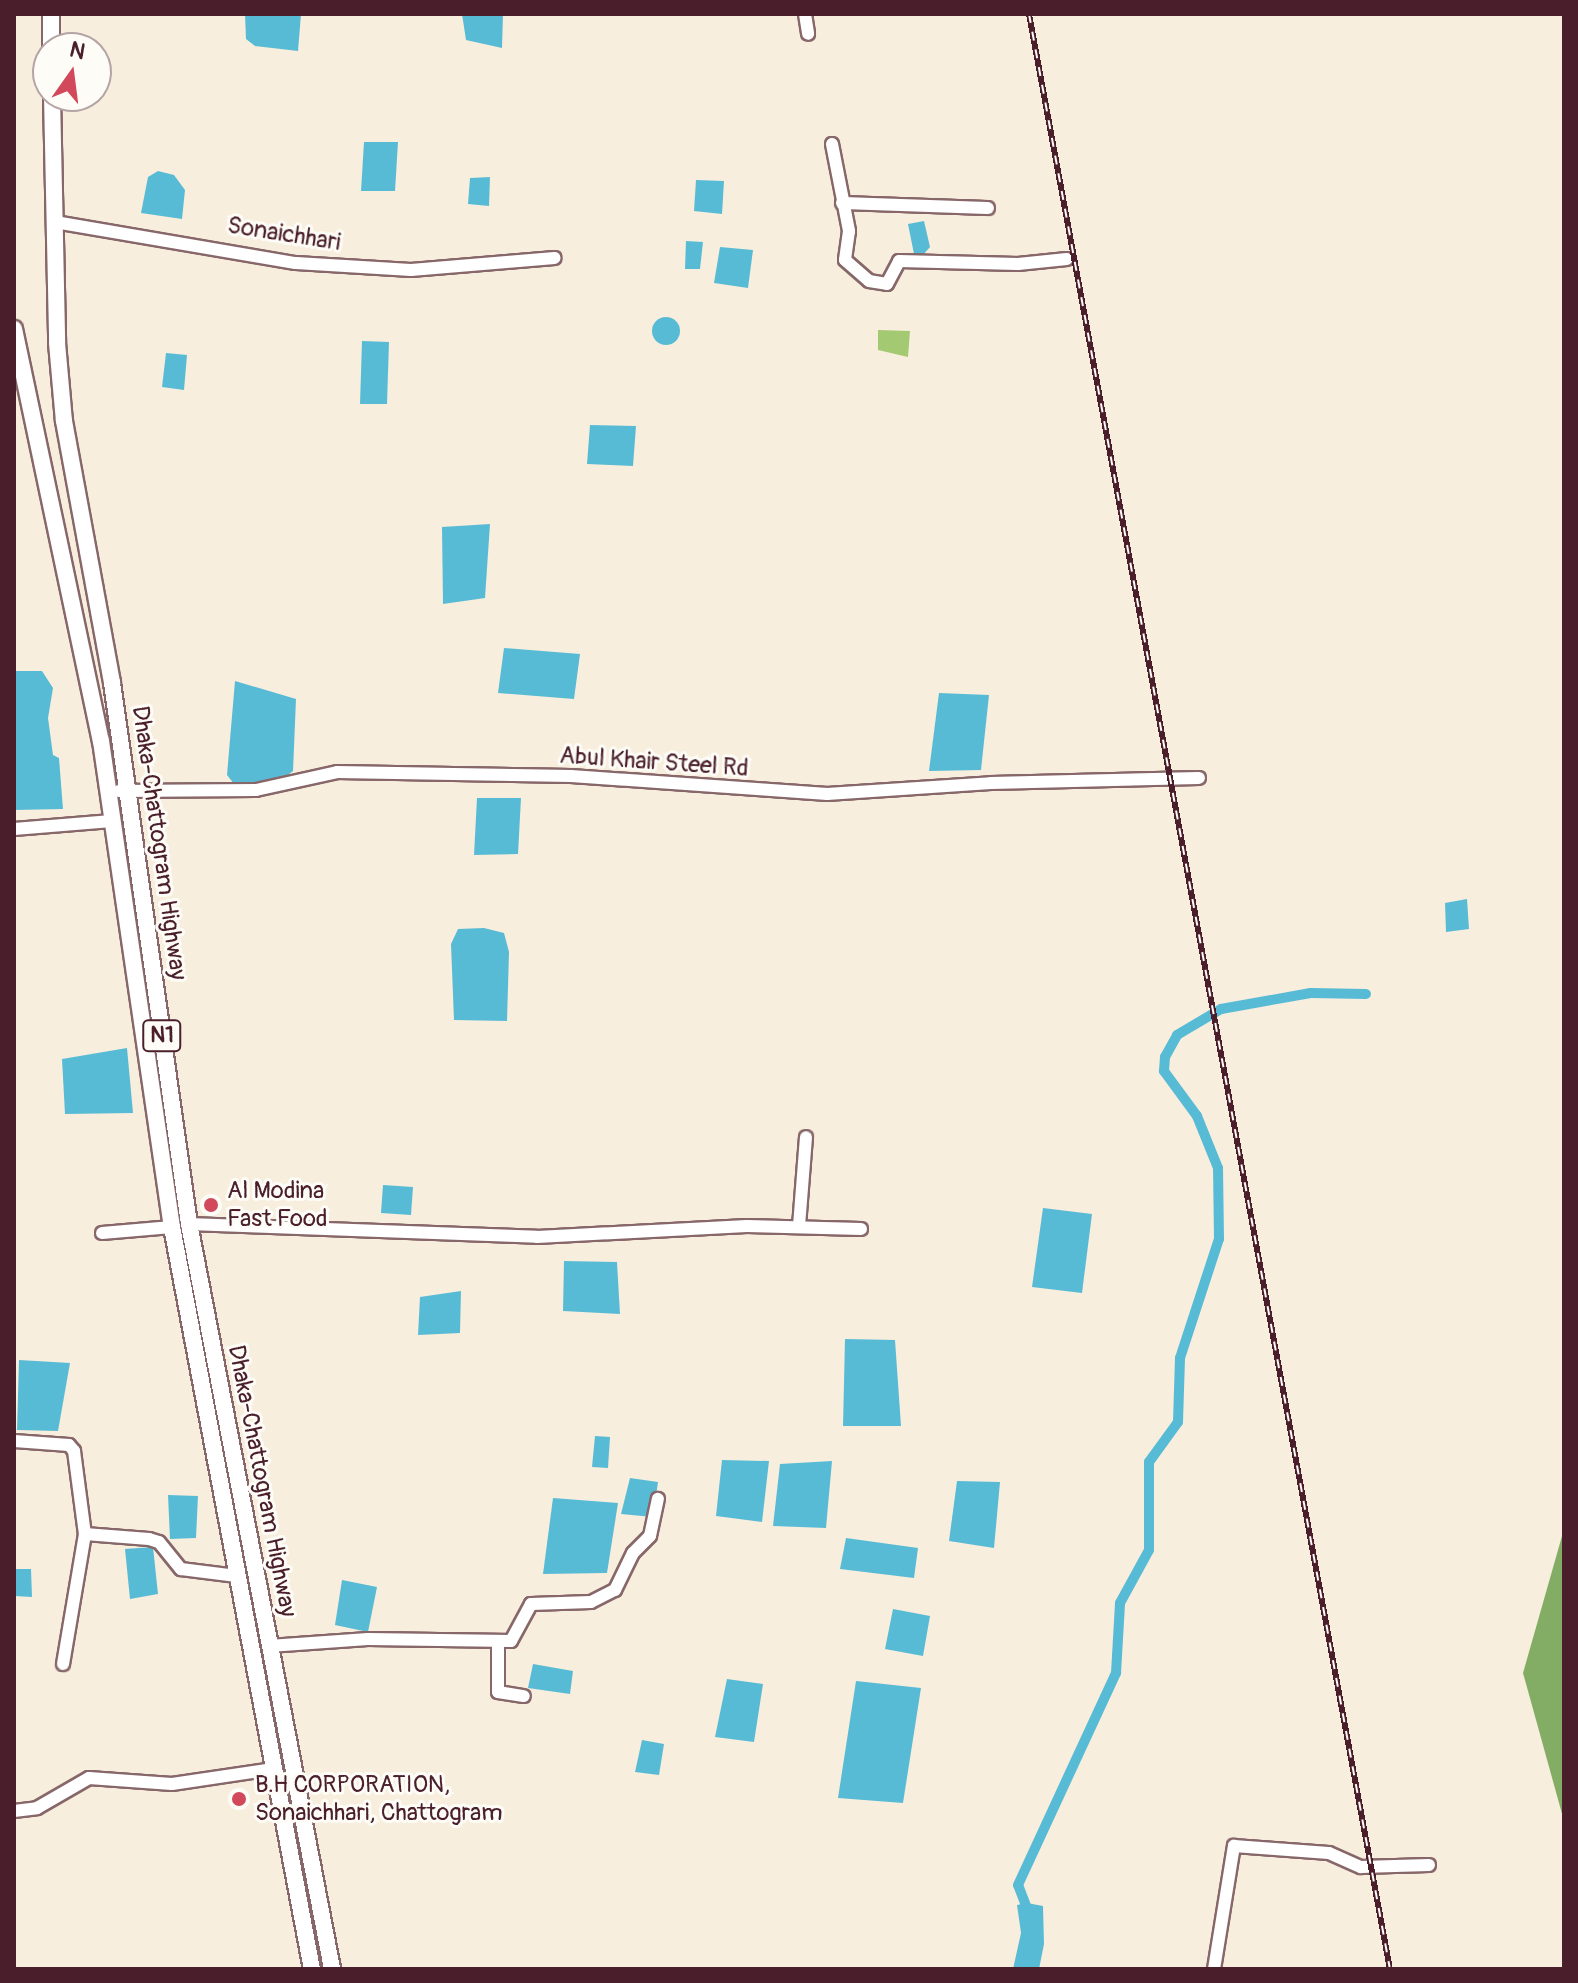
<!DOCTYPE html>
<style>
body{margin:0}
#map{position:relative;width:1578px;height:1983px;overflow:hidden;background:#f8eedd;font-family:Pangolin,sans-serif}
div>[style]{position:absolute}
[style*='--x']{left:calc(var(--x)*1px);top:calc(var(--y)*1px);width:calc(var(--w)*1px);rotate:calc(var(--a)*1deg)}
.green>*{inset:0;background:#a4c973}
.forest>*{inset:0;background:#83ad65}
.water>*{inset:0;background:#58bbd6}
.round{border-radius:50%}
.canal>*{height:10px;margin:-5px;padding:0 5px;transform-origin:5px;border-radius:5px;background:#58bbd6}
.roads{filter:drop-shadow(2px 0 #876769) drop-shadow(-2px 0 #876769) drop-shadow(0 2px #876769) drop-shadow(0 -2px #876769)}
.minor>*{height:12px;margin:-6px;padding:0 6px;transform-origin:6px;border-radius:6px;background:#fff}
.highway>*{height:16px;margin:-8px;padding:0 8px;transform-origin:8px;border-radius:8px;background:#fff}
.rail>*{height:6px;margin-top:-3px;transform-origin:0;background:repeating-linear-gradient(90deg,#fdfcf7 0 9px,#4a1f2b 0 18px);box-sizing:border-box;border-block:2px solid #4a1f2b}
.dots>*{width:22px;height:22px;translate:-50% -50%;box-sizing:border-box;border:4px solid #fdfcf7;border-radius:50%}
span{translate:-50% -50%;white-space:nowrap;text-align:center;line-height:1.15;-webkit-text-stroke:6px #fdfcf7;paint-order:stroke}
.shield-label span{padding:2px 6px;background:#fdfcf7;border:2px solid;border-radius:6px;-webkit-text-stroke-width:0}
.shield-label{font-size:22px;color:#4a1f2b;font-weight:700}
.street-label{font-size:24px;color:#4a1f2b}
.poi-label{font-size:24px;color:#4a1f2b}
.left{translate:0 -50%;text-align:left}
.frame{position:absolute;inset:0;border:16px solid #4a1f2b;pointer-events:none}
.north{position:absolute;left:32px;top:32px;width:80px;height:80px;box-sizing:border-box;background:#fdfcf7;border:2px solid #b5a4a5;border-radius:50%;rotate:14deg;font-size:22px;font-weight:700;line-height:32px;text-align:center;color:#4a1f2b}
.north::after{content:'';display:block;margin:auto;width:28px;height:36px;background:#d1495b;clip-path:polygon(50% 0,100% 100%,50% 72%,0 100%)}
</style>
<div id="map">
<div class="green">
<div style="clip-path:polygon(878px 330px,910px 331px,908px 357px,878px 350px)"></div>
</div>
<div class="forest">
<div style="clip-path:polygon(1564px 1529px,1564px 1821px,1523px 1673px)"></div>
</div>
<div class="water">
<div style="clip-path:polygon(245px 14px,301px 14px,298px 51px,255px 46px,246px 39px)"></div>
<div style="clip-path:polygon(462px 14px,503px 14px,502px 48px,466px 40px)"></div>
<div style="clip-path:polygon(364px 142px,398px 142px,395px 191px,361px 191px)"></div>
<div style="clip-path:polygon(158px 171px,174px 175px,185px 190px,182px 219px,141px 213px,148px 177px)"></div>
<div style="clip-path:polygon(490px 177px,489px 206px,468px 204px,470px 178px)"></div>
<div style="clip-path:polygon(696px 180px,724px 181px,722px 214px,694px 211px)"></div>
<div style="clip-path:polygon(924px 221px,930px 247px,922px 256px,914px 254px,908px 224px)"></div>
<div style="clip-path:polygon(686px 241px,703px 242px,700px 269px,685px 269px)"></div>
<div style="clip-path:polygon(720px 247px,753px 250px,748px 288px,714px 283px)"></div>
<div class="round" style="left:652px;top:317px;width:28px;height:28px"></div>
<div style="clip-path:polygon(362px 341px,389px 342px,387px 404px,360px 404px)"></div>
<div style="clip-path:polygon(166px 353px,187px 355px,184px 390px,162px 387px)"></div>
<div style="clip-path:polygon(590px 425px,636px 426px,633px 466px,587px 464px)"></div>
<div style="clip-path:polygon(490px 524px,485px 598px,443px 604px,442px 527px)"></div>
<div style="clip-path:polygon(504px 648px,580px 654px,574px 699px,498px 693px)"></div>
<div style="clip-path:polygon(14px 671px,42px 671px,53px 688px,48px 718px,53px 755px,59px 758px,63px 809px,14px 810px)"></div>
<div style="clip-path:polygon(235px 681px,296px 699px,293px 771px,279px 782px,234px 784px,227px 775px)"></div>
<div style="clip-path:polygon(939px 693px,989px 695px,981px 770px,929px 771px)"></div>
<div style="clip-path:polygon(477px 798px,521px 798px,518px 854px,474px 855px)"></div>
<div style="clip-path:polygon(1467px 899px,1469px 929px,1446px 932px,1445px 903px)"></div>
<div style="clip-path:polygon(484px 928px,504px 933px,509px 952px,507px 1021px,454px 1020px,451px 944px,458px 929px)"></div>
<div style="clip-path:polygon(127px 1048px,133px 1113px,65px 1114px,62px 1059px)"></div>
<div style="clip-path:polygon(383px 1185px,413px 1187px,411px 1215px,381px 1213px)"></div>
<div style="clip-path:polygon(1043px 1208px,1092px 1214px,1082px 1293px,1032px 1287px)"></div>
<div style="clip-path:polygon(564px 1261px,617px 1262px,620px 1314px,563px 1311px)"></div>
<div style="clip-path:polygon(461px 1291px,460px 1333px,418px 1335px,420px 1297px)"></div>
<div style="clip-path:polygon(845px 1339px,895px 1340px,901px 1426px,843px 1426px)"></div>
<div style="clip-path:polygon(19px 1360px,70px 1363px,58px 1431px,17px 1430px)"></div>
<div style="clip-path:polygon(595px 1436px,610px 1437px,608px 1468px,592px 1467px)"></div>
<div style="clip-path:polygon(722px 1460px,769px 1461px,762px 1522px,716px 1516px)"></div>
<div style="clip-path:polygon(832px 1461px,826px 1528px,773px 1526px,780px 1464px)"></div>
<div style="clip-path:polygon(630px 1478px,658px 1482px,653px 1517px,621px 1514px)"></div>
<div style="clip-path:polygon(957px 1481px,1000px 1482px,994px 1548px,949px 1541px)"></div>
<div style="clip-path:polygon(168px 1495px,198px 1496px,196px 1538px,170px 1539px)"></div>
<div style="clip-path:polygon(553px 1498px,618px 1503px,607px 1573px,543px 1574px)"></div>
<div style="clip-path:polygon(846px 1538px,918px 1548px,914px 1578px,840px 1569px)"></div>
<div style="clip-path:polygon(153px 1547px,158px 1594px,130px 1599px,125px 1549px)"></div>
<div style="clip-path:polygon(14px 1569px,31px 1569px,32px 1597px,14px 1596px)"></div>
<div style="clip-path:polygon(342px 1580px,377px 1587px,368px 1632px,335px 1625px)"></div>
<div style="clip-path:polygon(893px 1609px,930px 1616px,923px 1656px,885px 1649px)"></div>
<div style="clip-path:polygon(533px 1664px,573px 1671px,570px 1694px,528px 1688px)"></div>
<div style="clip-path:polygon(727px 1679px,763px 1684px,754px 1742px,715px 1737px)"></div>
<div style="clip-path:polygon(856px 1681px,921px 1688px,903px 1803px,838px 1798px)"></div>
<div style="clip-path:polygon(642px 1740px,664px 1744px,659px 1775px,635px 1772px)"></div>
<div style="clip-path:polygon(1027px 1903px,1043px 1906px,1044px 1944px,1039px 1969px,1013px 1969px,1021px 1933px,1017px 1905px)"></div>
</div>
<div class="canal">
<div style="--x:1030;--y:1916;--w:33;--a:-111"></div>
<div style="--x:1018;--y:1885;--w:234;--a:-65.2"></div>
<div style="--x:1116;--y:1673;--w:70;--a:-86.7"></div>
<div style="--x:1120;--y:1603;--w:60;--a:-61.3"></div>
<div style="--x:1149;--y:1550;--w:88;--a:-90"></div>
<div style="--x:1149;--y:1462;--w:49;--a:-54.1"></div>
<div style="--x:1178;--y:1422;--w:64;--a:-88.2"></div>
<div style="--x:1180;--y:1358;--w:125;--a:-71.9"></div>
<div style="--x:1219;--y:1239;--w:71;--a:-90.8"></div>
<div style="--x:1218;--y:1168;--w:56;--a:-112"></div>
<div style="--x:1197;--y:1116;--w:56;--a:-126.3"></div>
<div style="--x:1164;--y:1071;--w:14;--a:-86"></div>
<div style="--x:1165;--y:1057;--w:25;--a:-61"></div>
<div style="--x:1177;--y:1035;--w:51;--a:-30.6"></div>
<div style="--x:1221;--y:1009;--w:91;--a:-10.1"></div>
<div style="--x:1311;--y:993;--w:55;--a:1"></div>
</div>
<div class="roads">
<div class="minor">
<div style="--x:805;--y:14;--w:20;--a:81"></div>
<div style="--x:832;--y:144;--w:89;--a:78.9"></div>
<div style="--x:849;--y:231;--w:29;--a:98"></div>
<div style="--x:845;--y:260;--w:32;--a:41"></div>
<div style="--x:869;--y:281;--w:18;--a:9"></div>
<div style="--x:887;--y:284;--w:26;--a:-62"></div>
<div style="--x:899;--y:261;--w:119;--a:1.4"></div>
<div style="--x:1018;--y:264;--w:49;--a:-5.8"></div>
<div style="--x:842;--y:203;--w:146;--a:2"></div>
<div style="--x:55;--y:222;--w:244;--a:9.7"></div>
<div style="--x:296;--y:263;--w:115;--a:3.5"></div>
<div style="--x:411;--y:270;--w:144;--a:-4.8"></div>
<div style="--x:119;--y:791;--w:137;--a:-0.4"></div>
<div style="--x:256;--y:790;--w:83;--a:-12.5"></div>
<div style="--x:337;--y:772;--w:234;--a:1"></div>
<div style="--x:571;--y:776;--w:257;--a:4"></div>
<div style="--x:827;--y:794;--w:164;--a:-3.8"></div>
<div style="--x:991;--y:783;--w:208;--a:-1.4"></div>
<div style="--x:14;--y:829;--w:98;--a:-4.7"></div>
<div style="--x:189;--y:1224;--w:348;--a:2.1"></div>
<div style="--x:537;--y:1237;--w:210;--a:-3"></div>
<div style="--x:747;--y:1226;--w:114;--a:1.5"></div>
<div style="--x:799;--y:1226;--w:89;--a:-85.5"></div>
<div style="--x:102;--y:1233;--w:70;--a:-4.9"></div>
<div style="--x:14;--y:1441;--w:55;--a:4.2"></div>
<div style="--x:69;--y:1445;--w:8;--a:50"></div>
<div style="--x:74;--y:1451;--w:84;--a:82.5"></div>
<div style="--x:85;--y:1534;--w:64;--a:4.5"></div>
<div style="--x:149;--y:1539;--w:10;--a:17"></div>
<div style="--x:159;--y:1542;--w:35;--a:51"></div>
<div style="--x:181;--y:1569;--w:56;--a:7.1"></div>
<div style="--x:498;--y:1643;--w:49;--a:90"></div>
<div style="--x:498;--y:1692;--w:26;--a:9"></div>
<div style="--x:269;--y:1646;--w:99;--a:-4"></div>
<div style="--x:368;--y:1639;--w:143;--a:0.8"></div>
<div style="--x:511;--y:1641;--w:42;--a:-61.6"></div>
<div style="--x:531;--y:1604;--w:60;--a:-1.9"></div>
<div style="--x:591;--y:1602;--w:27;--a:-27"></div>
<div style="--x:615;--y:1590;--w:41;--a:-64.1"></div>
<div style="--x:633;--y:1553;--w:24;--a:-45"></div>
<div style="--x:650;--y:1536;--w:38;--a:-78"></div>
<div style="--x:63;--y:1664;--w:132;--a:-80.4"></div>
<div style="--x:14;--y:1811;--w:23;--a:-7"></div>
<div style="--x:37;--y:1808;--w:60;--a:-30"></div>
<div style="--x:89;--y:1778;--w:83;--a:4.1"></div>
<div style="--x:172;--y:1784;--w:101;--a:-8.5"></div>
<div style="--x:1214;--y:1969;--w:125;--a:-80.8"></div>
<div style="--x:1234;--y:1846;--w:95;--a:4.2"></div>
<div style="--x:1329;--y:1853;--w:35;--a:24"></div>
<div style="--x:1361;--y:1867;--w:68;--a:-1.7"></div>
</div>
<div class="highway">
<div style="--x:51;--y:14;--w:34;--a:90"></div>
<div style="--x:52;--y:96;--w:247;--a:88.8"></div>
<div style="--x:57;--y:343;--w:78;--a:84.9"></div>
<div style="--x:64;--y:421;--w:266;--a:79.6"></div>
<div style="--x:112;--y:683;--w:546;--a:81.9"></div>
<div style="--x:189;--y:1224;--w:759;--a:79.13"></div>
<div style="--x:14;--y:329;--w:421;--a:78.1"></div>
<div style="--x:101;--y:741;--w:491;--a:81.7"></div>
<div style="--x:172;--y:1227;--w:755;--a:79.32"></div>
</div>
</div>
<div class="rail">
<div style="--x:1029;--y:14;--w:1988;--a:79.54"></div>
</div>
<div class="dots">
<div style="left:211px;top:1205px;background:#d1495b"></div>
<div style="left:239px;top:1799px;background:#d1495b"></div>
</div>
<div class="shield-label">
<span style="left:162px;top:1036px">N1</span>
</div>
<div class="street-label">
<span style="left:284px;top:234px;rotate:9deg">Sonaichhari</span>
<span style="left:654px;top:762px;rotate:4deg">Abul Khair Steel Rd</span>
<span style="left:159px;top:843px;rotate:82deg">Dhaka-Chattogram Highway</span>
<span style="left:262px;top:1481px;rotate:79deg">Dhaka-Chattogram Highway</span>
</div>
<div class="poi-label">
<span class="left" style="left:227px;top:1205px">Al Modina<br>Fast Food</span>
<span class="left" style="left:255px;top:1799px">B.H CORPORATION,<br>Sonaichhari, Chattogram</span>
</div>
<div class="frame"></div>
<div class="north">N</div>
</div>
